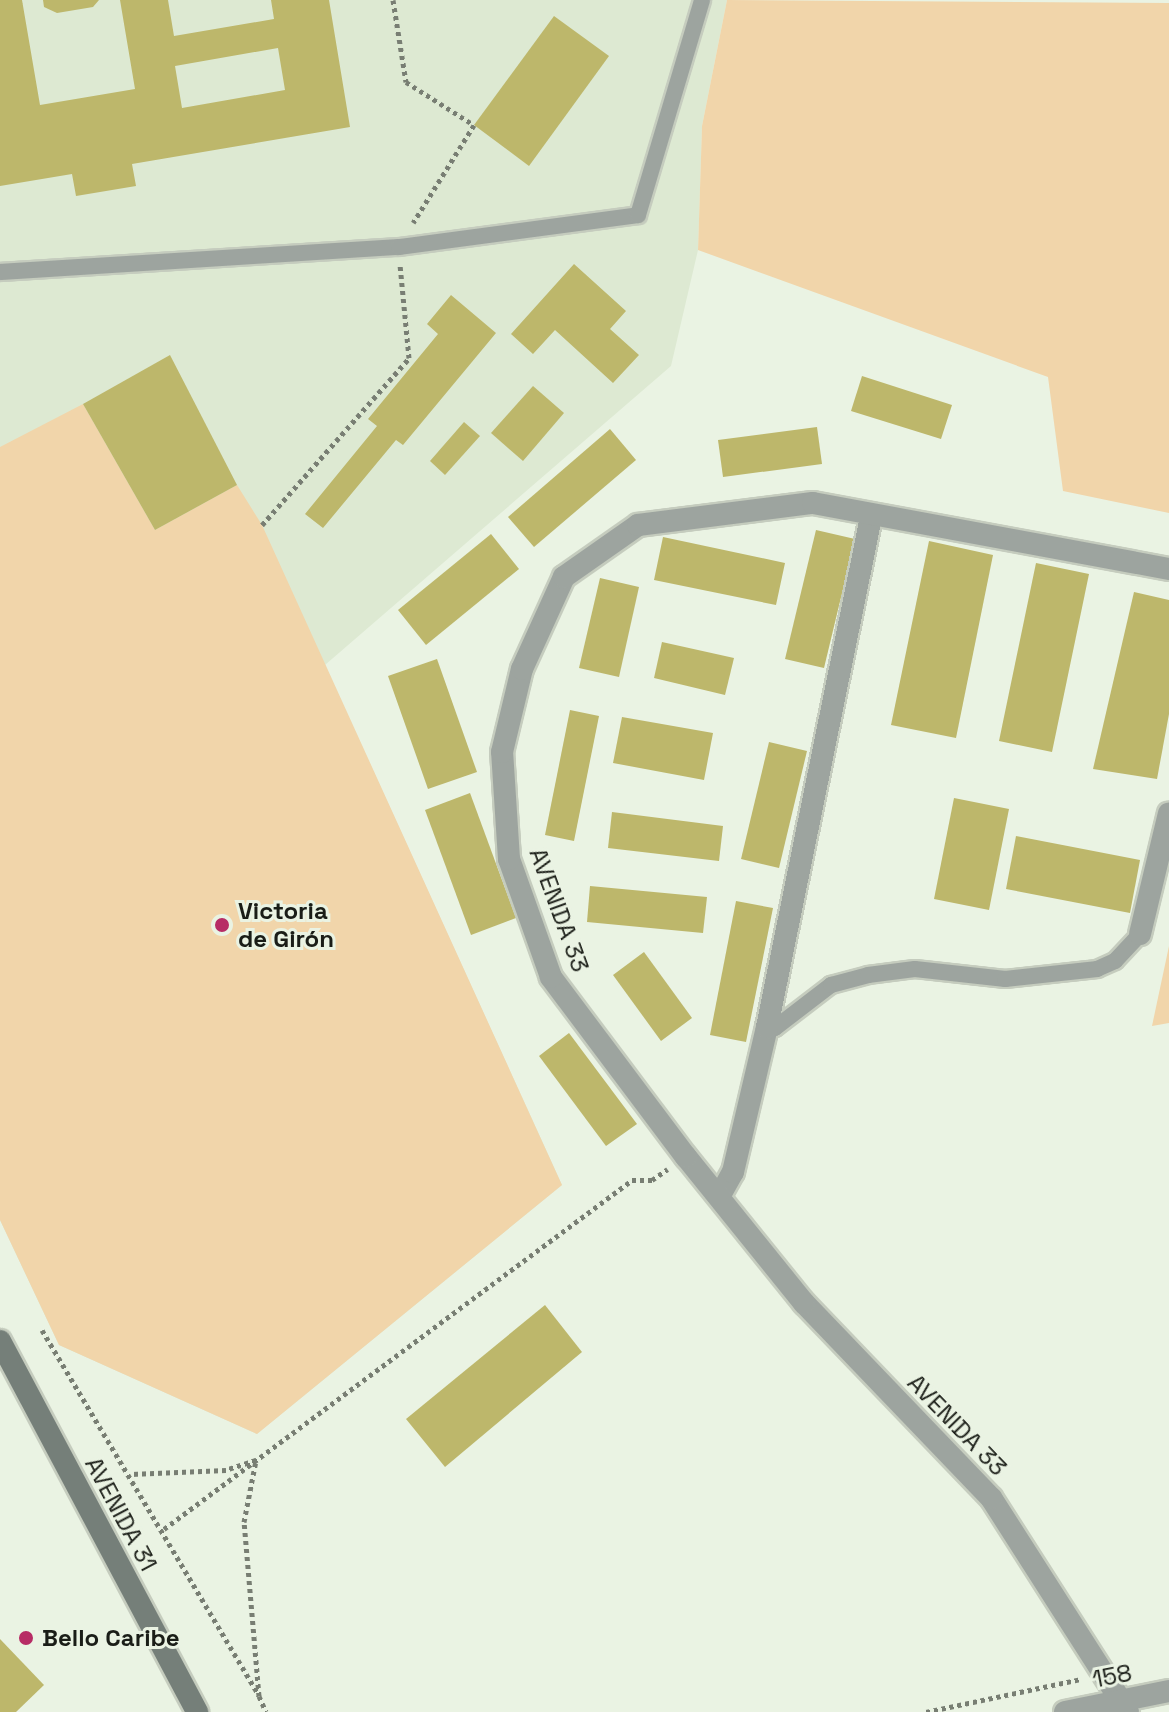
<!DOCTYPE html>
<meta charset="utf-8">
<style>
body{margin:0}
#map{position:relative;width:1169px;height:1712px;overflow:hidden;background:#eaf3e3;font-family:"Space Grotesk",sans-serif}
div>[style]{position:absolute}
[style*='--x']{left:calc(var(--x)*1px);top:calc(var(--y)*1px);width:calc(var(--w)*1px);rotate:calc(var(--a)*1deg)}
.built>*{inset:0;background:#dde9d2}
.green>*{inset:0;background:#f1d5aa}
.building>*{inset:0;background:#bdb76b}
.path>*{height:5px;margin-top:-2.5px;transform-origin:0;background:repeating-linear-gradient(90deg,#787e73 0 4px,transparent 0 8px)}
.roads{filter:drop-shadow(2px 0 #c5ccbe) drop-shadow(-2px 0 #c5ccbe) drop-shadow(0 2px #c5ccbe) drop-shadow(0 -2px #c5ccbe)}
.service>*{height:16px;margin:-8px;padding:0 8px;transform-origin:8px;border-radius:8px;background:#9da49f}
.minor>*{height:22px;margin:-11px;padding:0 11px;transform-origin:11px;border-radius:11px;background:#9da49f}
.tertiary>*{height:22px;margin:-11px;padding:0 11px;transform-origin:11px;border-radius:11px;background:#9da49f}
.secondary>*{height:22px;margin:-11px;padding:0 11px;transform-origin:11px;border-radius:11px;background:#757f79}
.dots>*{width:22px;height:22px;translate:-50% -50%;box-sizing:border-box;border:4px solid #eaf3e3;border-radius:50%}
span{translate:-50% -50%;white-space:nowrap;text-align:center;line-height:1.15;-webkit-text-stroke:6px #eaf3e3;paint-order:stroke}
.street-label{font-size:24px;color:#1a1d17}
.poi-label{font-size:24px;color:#1a1d17;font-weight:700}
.left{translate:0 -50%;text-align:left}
</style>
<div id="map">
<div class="built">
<div style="clip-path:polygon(0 0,727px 0,702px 126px,698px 250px,671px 366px,325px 665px,562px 1185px,257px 1434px,59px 1345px,0 1220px)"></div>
</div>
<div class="green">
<div style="clip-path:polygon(727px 0,1169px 3px,1169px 513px,1063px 491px,1048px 377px,698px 250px,702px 126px)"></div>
<div style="clip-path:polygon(83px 404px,155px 530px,237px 485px,262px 525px,562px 1185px,257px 1434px,59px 1345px,0 1220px,0 447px)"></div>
<div style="clip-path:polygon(1169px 946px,1169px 1023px,1152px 1026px)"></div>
</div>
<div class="building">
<div style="clip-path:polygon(evenodd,0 0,22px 0,40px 105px,135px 89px,120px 0,168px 0,174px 36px,274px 19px,271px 0,329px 0,350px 127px,132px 164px,136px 186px,76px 196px,72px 174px,0 186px,0 0,278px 48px,285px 90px,182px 108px,175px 66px,278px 48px)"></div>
<div style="clip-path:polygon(43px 0,99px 0,93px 7px,57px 13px,44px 7px)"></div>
<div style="clip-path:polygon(554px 16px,609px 56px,529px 166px,474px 125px)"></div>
<div style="clip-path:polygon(574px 264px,626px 311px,610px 329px,639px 355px,613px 383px,555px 330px,533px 354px,511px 334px)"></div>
<div style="clip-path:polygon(451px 295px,496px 333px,403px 445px,396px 440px,323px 528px,305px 514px,377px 426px,368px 419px,438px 334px,427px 324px)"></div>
<div style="clip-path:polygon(170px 355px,237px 485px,155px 530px,83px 404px)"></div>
<div style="clip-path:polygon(862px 376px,952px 405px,941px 439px,851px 411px)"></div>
<div style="clip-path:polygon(533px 386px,564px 413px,523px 461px,491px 433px)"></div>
<div style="clip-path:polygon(464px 422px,480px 436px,445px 475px,430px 461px)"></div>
<div style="clip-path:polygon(817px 427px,822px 464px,723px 477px,718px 440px)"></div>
<div style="clip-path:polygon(610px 429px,636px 460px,534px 547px,508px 517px)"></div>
<div style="clip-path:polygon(816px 530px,855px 539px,824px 668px,785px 659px)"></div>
<div style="clip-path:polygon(491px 534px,519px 569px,426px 645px,398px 610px)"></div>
<div style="clip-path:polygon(663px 537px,785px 563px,776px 605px,654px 580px)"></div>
<div style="clip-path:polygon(929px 541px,993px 555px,956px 738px,891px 725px)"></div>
<div style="clip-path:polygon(1036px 563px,1089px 574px,1052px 752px,999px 741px)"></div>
<div style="clip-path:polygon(600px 578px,639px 587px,619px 677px,579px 668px)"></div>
<div style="clip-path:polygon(1134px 592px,1169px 600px,1169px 714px,1157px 779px,1093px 769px)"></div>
<div style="clip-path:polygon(662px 642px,734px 658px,725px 695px,654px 678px)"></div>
<div style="clip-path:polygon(437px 659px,477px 772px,428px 789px,388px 676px)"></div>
<div style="clip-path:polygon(570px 710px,599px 716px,574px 841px,545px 835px)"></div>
<div style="clip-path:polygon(622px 717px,713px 733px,704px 780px,613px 763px)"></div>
<div style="clip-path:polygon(769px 742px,807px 751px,779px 868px,741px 859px)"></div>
<div style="clip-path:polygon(470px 793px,516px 918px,471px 935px,425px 810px)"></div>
<div style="clip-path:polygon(954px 798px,1009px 809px,989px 910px,934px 899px)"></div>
<div style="clip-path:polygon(612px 812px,723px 826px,719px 861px,608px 848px)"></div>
<div style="clip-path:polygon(1016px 836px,1140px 860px,1130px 913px,1006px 889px)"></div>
<div style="clip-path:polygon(590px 886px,707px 897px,703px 933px,587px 922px)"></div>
<div style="clip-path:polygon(736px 901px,773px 908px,746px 1042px,710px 1035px)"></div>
<div style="clip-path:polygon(644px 952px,692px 1018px,661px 1041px,613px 975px)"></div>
<div style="clip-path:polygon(569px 1033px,637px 1124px,606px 1146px,539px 1056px)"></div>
<div style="clip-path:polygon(545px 1305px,582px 1352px,445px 1467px,406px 1419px)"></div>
<div style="clip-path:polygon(0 1639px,44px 1685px,16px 1712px,0 1712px)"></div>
</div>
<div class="path">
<div style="--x:393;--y:0;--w:83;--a:81"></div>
<div style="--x:406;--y:82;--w:80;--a:32.3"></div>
<div style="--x:474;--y:125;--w:115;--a:121.9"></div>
<div style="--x:262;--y:525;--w:222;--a:-48.6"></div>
<div style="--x:409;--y:358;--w:93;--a:-95.5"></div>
<div style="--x:42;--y:1330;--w:425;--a:59.3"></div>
<div style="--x:259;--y:1696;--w:175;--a:-94.9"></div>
<div style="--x:244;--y:1522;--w:63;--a:-79"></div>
<div style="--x:256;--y:1460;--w:32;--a:162"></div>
<div style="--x:226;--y:1470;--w:95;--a:177.6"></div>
<div style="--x:164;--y:1529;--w:584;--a:-36.71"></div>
<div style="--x:632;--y:1180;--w:20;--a:0"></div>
<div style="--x:652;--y:1180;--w:19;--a:-35"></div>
<div style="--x:259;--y:1696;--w:17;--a:66"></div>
<div style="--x:926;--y:1712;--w:158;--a:-12"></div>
</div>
<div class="roads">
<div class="service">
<div style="--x:0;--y:272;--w:400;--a:-3.6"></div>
<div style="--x:399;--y:247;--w:241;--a:-7.6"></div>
<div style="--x:638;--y:215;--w:224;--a:-73.4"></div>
<div style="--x:767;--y:1027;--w:8;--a:7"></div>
<div style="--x:775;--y:1028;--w:71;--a:-37.5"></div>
<div style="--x:831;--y:985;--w:38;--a:-15"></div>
<div style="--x:868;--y:975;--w:47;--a:-7.3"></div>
<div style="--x:915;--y:969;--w:91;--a:6.3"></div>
<div style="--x:1005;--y:979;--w:93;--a:-6.2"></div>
<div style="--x:1097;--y:969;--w:20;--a:-24"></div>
<div style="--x:1115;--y:961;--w:37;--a:-47"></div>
</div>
<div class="minor">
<div style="--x:1140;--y:934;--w:124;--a:-76.5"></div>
<div style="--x:719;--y:1197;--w:29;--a:-61"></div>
<div style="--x:733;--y:1172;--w:149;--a:-76.8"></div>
<div style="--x:767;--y:1027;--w:520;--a:-78.47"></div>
<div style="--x:1128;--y:1712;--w:254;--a:-122.6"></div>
<div style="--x:991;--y:1498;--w:270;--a:-133.8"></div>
<div style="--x:804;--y:1303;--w:188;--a:-128.9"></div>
<div style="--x:686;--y:1157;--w:225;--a:-126.9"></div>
<div style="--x:551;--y:977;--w:125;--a:-109.6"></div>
<div style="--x:509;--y:859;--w:107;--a:-93.7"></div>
<div style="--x:502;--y:752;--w:85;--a:-76.5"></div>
<div style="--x:522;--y:669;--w:101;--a:-65.5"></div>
<div style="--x:564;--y:577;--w:90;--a:-35.1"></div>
<div style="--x:638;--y:525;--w:176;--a:-7.2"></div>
<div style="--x:813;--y:503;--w:362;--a:10.5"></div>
</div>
<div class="tertiary">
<div style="--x:1065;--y:1712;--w:106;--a:-11.4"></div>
</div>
<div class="secondary">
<div style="--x:0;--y:1341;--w:420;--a:62"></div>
</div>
</div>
<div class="dots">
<div style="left:222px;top:925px;background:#b72c65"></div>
<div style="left:26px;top:1638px;background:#b72c65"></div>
</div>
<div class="street-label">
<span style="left:559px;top:910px;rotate:70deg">AVENIDA 33</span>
<span style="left:957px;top:1425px;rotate:46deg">AVENIDA 33</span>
<span style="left:121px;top:1514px;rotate:62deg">AVENIDA 31</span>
<span style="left:1112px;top:1676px;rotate:-11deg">158</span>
</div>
<div class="poi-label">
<span class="left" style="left:238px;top:925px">Victoria<br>de Girón</span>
<span class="left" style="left:42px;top:1638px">Bello Caribe</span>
</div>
</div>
